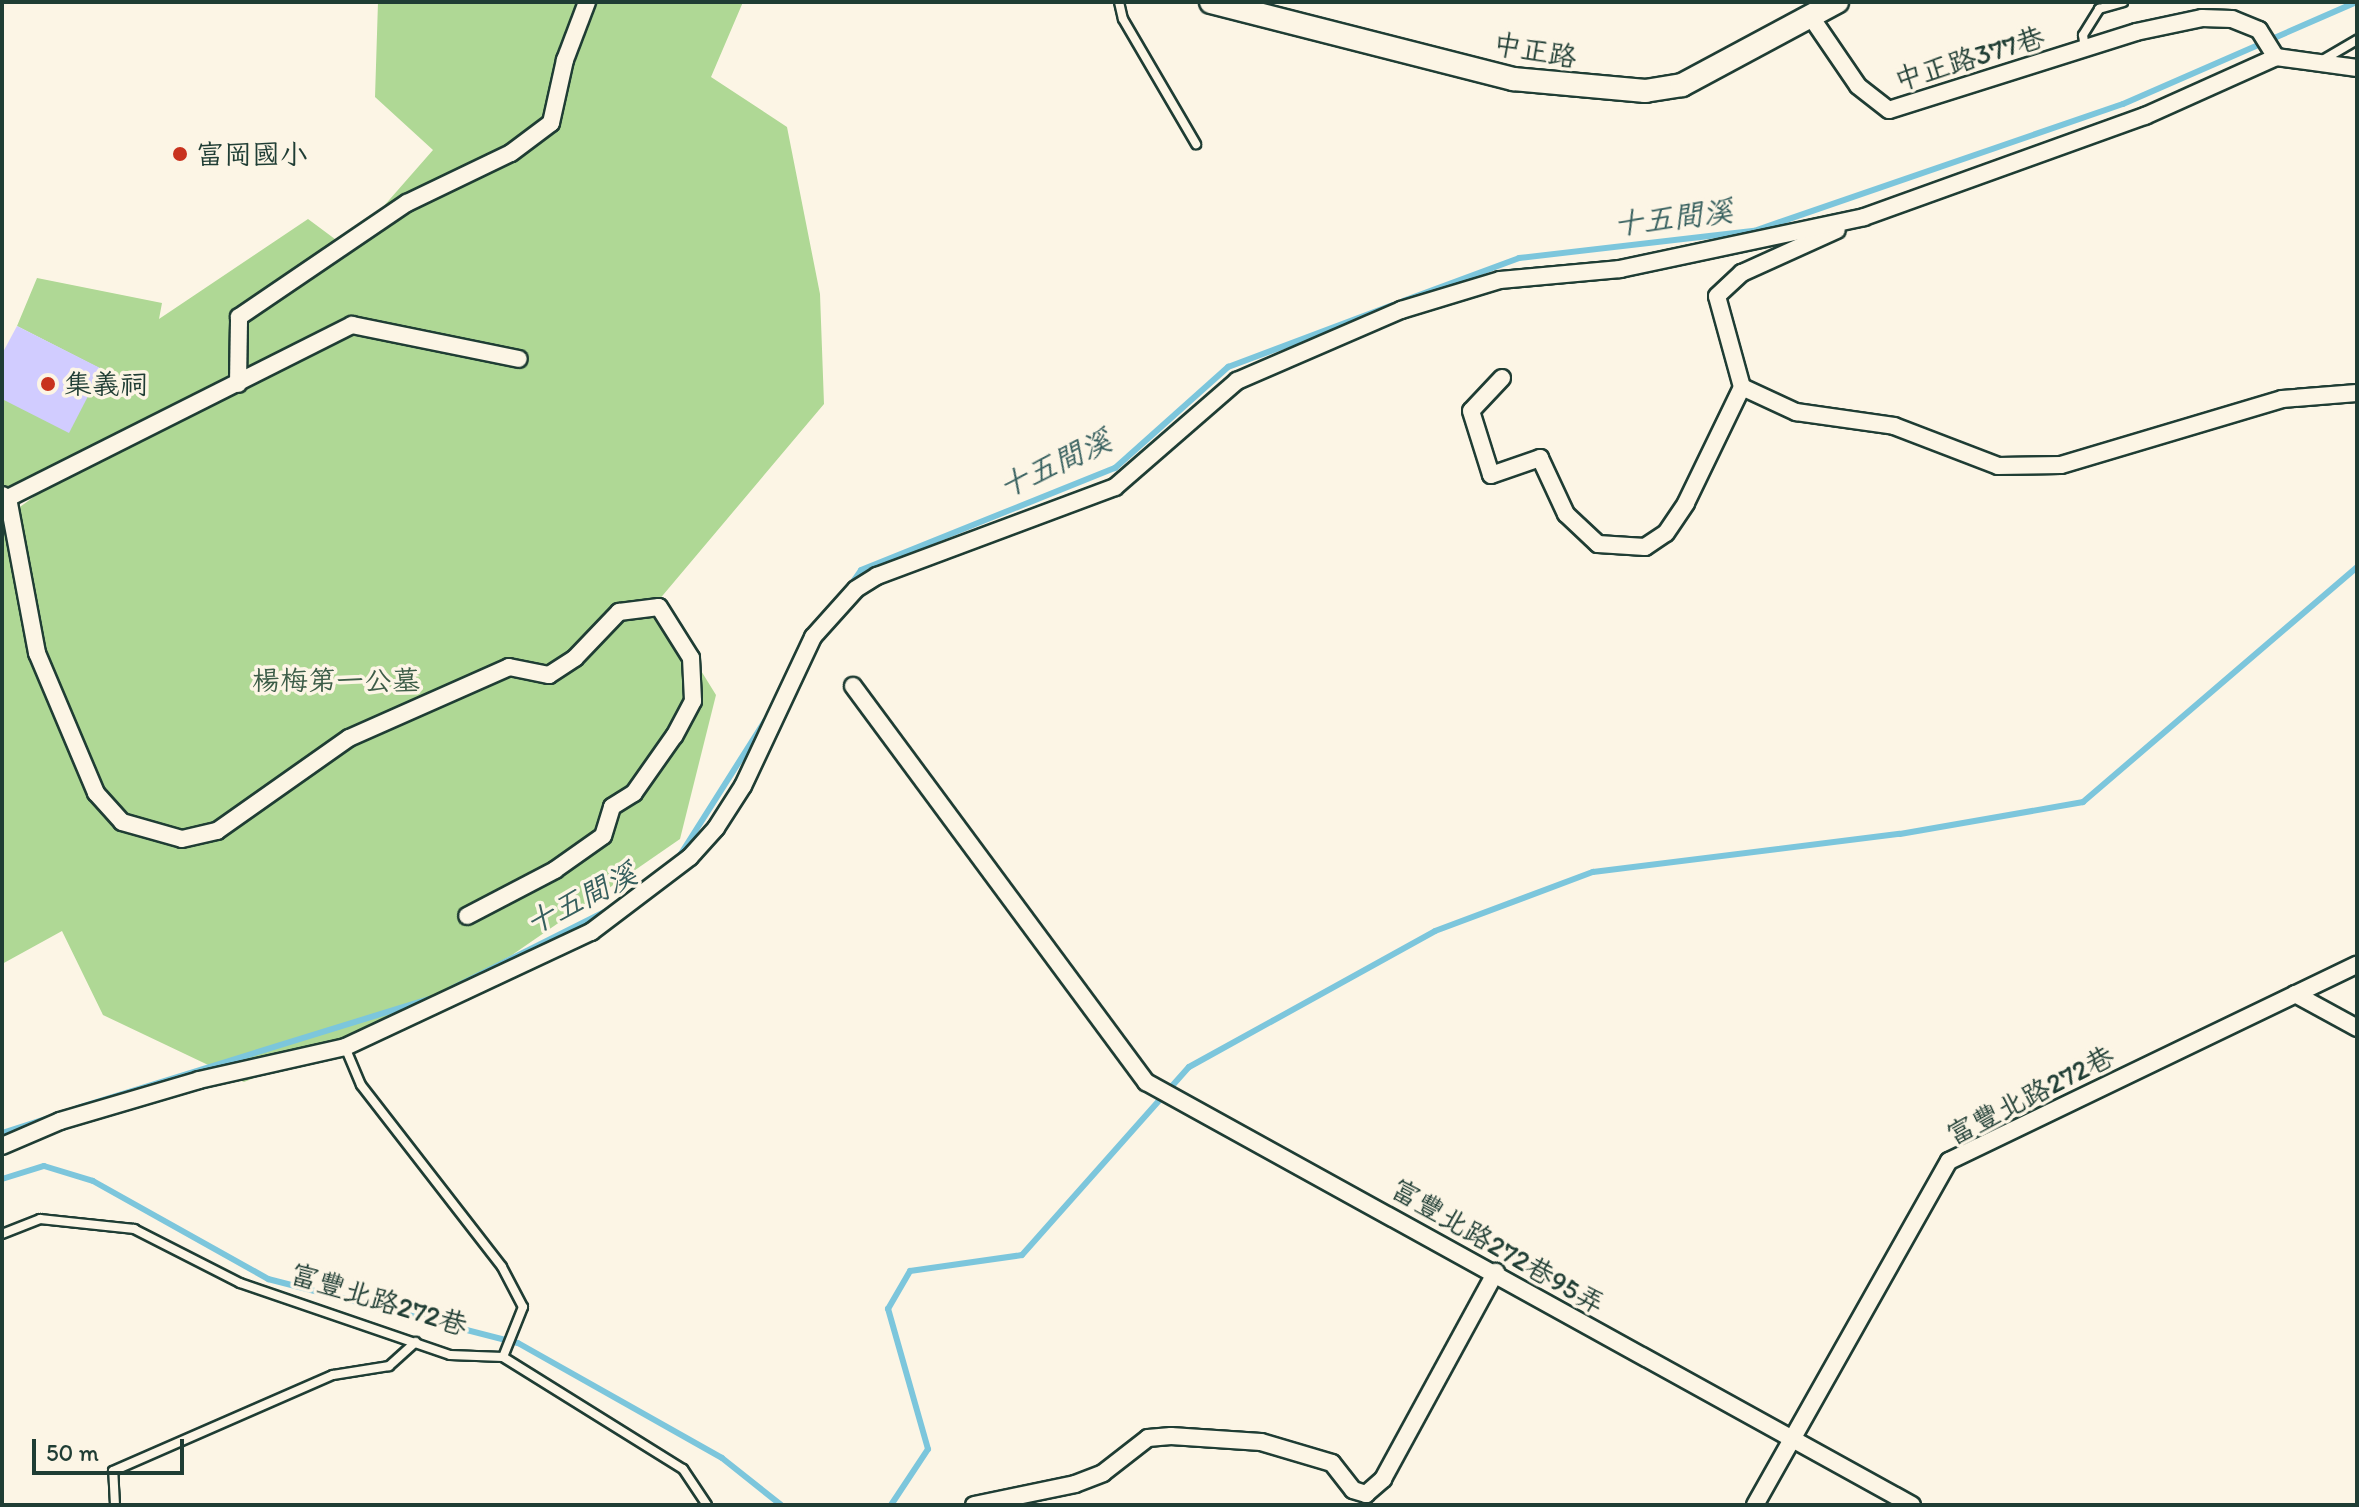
<!DOCTYPE html>
<meta charset="utf-8">
<style>
body{margin:0}
#map{position:relative;width:2359px;height:1507px;overflow:hidden;background:#fcf5e5;font-family:Itim,"LXGW WenKai TC",sans-serif}
div>[style]{position:absolute}
[style*='--x']{left:calc(var(--x)*1px);top:calc(var(--y)*1px);width:calc(var(--w)*1px);rotate:calc(var(--a)*1deg)}
.green>*{inset:0;background:#afd895}
.stream>*{height:6px;margin:-3px;padding:0 3px;transform-origin:3px;border-radius:3px;background:#7cc6dc}
.building>*{inset:0;background:#d1ccff}
.roads{filter:drop-shadow(2px 0 #1f3d34) drop-shadow(-2px 0 #1f3d34) drop-shadow(0 2px #1f3d34) drop-shadow(0 -2px #1f3d34)}
.lane>*{height:8px;margin:-4px;padding:0 4px;transform-origin:4px;border-radius:4px;background:#fcf5e5}
.street>*{height:16px;margin:-8px;padding:0 8px;transform-origin:8px;border-radius:8px;background:#fcf5e5}
.secondary>*{height:22px;margin:-11px;padding:0 11px;transform-origin:11px;border-radius:11px;background:#fcf5e5}
.dots>*{width:22px;height:22px;translate:-50% -50%;box-sizing:border-box;border:4px solid #fcf5e5;border-radius:50%}
span{translate:-50% -50%;white-space:nowrap;text-align:center;line-height:1.15;-webkit-text-stroke:7px #fcf5e5;paint-order:stroke}
.street-label{font-size:28px;color:#1f3d34}
.poi-label{font-size:28px;color:#1f3d34}
.left{translate:0 -50%;text-align:left}
.park-label{font-size:28px;color:#3c5c47}
.water-label{font-size:30px;color:#365f5e;font-style:italic}
.frame{position:absolute;inset:0;border:4px solid #1f3d34;pointer-events:none}
.scale{position:absolute;left:32px;top:1439px;width:152px;height:36px;box-sizing:border-box;border:4px solid #1f3d34;border-top:0;padding-left:10px;font-size:24px;line-height:28px;white-space:nowrap;color:#1f3d34;-webkit-text-stroke:6px #fcf5e5;paint-order:stroke}
</style>
<div id="map">
<div class="green">
<div style="clip-path:polygon(378px 2px,743px 2px,711px 77px,787px 127px,820px 294px,824px 404px,658px 601px,716px 695px,680px 839px,512px 955px,383px 1027px,244px 1082px,103px 1015px,62px 931px,2px 964px,2px 506px,13px 512px,128px 428px,8px 498px,2px 495px,2px 399px,101px 369px,17px 326px,37px 278px,162px 303px,159px 319px,308px 219px,347px 248px,433px 150px,375px 97px)"></div>
</div>
<div class="stream">
<div style="--x:1403;--y:301;--w:124;--a:-20.3"></div>
<div style="--x:1519;--y:258;--w:237;--a:-6.6"></div>
<div style="--x:1754;--y:231;--w:390;--a:-19"></div>
<div style="--x:2123;--y:104;--w:255;--a:-23.6"></div>
<div style="--x:850;--y:586;--w:19;--a:-55"></div>
<div style="--x:861;--y:570;--w:274;--a:-21.9"></div>
<div style="--x:1115;--y:468;--w:152;--a:-41.8"></div>
<div style="--x:1228;--y:367;--w:176;--a:-20.6"></div>
<div style="--x:677;--y:860;--w:165;--a:-57.7"></div>
<div style="--x:451;--y:989;--w:180;--a:-26.7"></div>
<div style="--x:77;--y:1108;--w:369;--a:-17.2"></div>
<div style="--x:2;--y:1133;--w:52;--a:-17.7"></div>
<div style="--x:2;--y:1179;--w:44;--a:-17.2"></div>
<div style="--x:44;--y:1166;--w:51;--a:17"></div>
<div style="--x:93;--y:1181;--w:201;--a:29.2"></div>
<div style="--x:268;--y:1279;--w:258;--a:14.4"></div>
<div style="--x:518;--y:1343;--w:234;--a:29.4"></div>
<div style="--x:722;--y:1458;--w:75;--a:38.5"></div>
<div style="--x:891;--y:1505;--w:67;--a:-56.5"></div>
<div style="--x:928;--y:1449;--w:146;--a:-105.9"></div>
<div style="--x:888;--y:1309;--w:44;--a:-59.9"></div>
<div style="--x:910;--y:1271;--w:113;--a:-8.1"></div>
<div style="--x:1022;--y:1255;--w:251;--a:-48.4"></div>
<div style="--x:1189;--y:1067;--w:281;--a:-28.9"></div>
<div style="--x:1435;--y:931;--w:169;--a:-20.5"></div>
<div style="--x:1593;--y:872;--w:309;--a:-7.1"></div>
<div style="--x:1900;--y:834;--w:186;--a:-9.9"></div>
<div style="--x:2083;--y:802;--w:361;--a:-40.6"></div>
</div>
<div class="building">
<div style="clip-path:polygon(17px 326px,102px 369px,69px 433px,2px 399px,2px 354px)"></div>
</div>
<div class="roads">
<div class="lane">
<div style="--x:1119;--y:2;--w:17;--a:77"></div>
<div style="--x:1123;--y:19;--w:145;--a:59.7"></div>
<div style="--x:2085;--y:49;--w:14;--a:-98"></div>
<div style="--x:2083;--y:35;--w:31;--a:-58"></div>
<div style="--x:2099;--y:9;--w:25;--a:-16"></div>
<div style="--x:2321;--y:61;--w:42;--a:-30.3"></div>
<div style="--x:345;--y:1047;--w:41;--a:67.2"></div>
<div style="--x:361;--y:1085;--w:230;--a:52.2"></div>
<div style="--x:502;--y:1267;--w:45;--a:62.3"></div>
<div style="--x:523;--y:1307;--w:54;--a:111.8"></div>
<div style="--x:2;--y:1234;--w:41;--a:-21.5"></div>
<div style="--x:40;--y:1219;--w:95;--a:6.1"></div>
<div style="--x:134;--y:1229;--w:119;--a:27"></div>
<div style="--x:240;--y:1283;--w:222;--a:18.9"></div>
<div style="--x:450;--y:1355;--w:53;--a:2.2"></div>
<div style="--x:503;--y:1357;--w:212;--a:31.9"></div>
<div style="--x:683;--y:1469;--w:43;--a:56.3"></div>
<div style="--x:115;--y:1505;--w:34;--a:-93"></div>
<div style="--x:113;--y:1471;--w:240;--a:-23.6"></div>
<div style="--x:333;--y:1375;--w:57;--a:-9.1"></div>
<div style="--x:389;--y:1366;--w:36;--a:-42"></div>
</div>
<div class="street">
<div style="--x:1811;--y:17;--w:83;--a:55.7"></div>
<div style="--x:1858;--y:86;--w:39;--a:38"></div>
<div style="--x:1889;--y:110;--w:259;--a:-17.5"></div>
<div style="--x:2136;--y:32;--w:67;--a:-12"></div>
<div style="--x:2202;--y:18;--w:30;--a:2"></div>
<div style="--x:2232;--y:19;--w:29;--a:22"></div>
<div style="--x:2259;--y:30;--w:32;--a:58"></div>
<div style="--x:2276;--y:57;--w:82;--a:7.7"></div>
<div style="--x:1502;--y:378;--w:45;--a:133.2"></div>
<div style="--x:1471;--y:411;--w:67;--a:72.6"></div>
<div style="--x:1491;--y:475;--w:52;--a:-19.1"></div>
<div style="--x:1540;--y:458;--w:62;--a:65.1"></div>
<div style="--x:1566;--y:514;--w:44;--a:43.2"></div>
<div style="--x:1598;--y:544;--w:47;--a:3.7"></div>
<div style="--x:1645;--y:547;--w:25;--a:-34"></div>
<div style="--x:1666;--y:533;--w:36;--a:-56"></div>
<div style="--x:1686;--y:503;--w:129;--a:-64.2"></div>
<div style="--x:1742;--y:387;--w:94;--a:-105.4"></div>
<div style="--x:1717;--y:296;--w:34;--a:-43"></div>
<div style="--x:1742;--y:273;--w:104;--a:-24.4"></div>
<div style="--x:238;--y:384;--w:67;--a:-89.1"></div>
<div style="--x:239;--y:317;--w:203;--a:-34.2"></div>
<div style="--x:407;--y:203;--w:115;--a:-25.7"></div>
<div style="--x:511;--y:153;--w:50;--a:-36.9"></div>
<div style="--x:551;--y:123;--w:65;--a:-77.5"></div>
<div style="--x:565;--y:60;--w:62;--a:-69.2"></div>
<div style="--x:1742;--y:387;--w:60;--a:24.8"></div>
<div style="--x:1796;--y:412;--w:99;--a:8.1"></div>
<div style="--x:1894;--y:426;--w:111;--a:21"></div>
<div style="--x:1998;--y:466;--w:63;--a:-0.9"></div>
<div style="--x:2061;--y:465;--w:231;--a:-16.6"></div>
<div style="--x:2282;--y:399;--w:75;--a:-4.6"></div>
<div style="--x:2;--y:495;--w:7;--a:27"></div>
<div style="--x:8;--y:498;--w:158;--a:79.4"></div>
<div style="--x:37;--y:653;--w:152;--a:67.1"></div>
<div style="--x:96;--y:793;--w:39;--a:48"></div>
<div style="--x:122;--y:822;--w:62;--a:15.8"></div>
<div style="--x:182;--y:839;--w:36;--a:-13"></div>
<div style="--x:217;--y:831;--w:161;--a:-35.2"></div>
<div style="--x:349;--y:738;--w:175;--a:-23.9"></div>
<div style="--x:509;--y:667;--w:41;--a:11.3"></div>
<div style="--x:549;--y:675;--w:31;--a:-33"></div>
<div style="--x:575;--y:658;--w:64;--a:-46.3"></div>
<div style="--x:619;--y:612;--w:40;--a:-7.1"></div>
<div style="--x:659;--y:607;--w:60;--a:57.9"></div>
<div style="--x:691;--y:658;--w:43;--a:87.3"></div>
<div style="--x:693;--y:701;--w:40;--a:118"></div>
<div style="--x:674;--y:736;--w:70;--a:125.1"></div>
<div style="--x:634;--y:793;--w:26;--a:148"></div>
<div style="--x:612;--y:807;--w:30;--a:107"></div>
<div style="--x:603;--y:836;--w:59;--a:144.7"></div>
<div style="--x:555;--y:870;--w:99;--a:152.4"></div>
<div style="--x:8;--y:498;--w:385;--a:-26.7"></div>
<div style="--x:352;--y:325;--w:170;--a:11.5"></div>
<div style="--x:853;--y:686;--w:493;--a:53.5"></div>
<div style="--x:1146;--y:1082;--w:875;--a:28.91"></div>
<div style="--x:2295;--y:994;--w:71;--a:28.7"></div>
<div style="--x:2;--y:1146;--w:63;--a:-23.3"></div>
<div style="--x:60;--y:1121;--w:145;--a:-16.4"></div>
<div style="--x:199;--y:1080;--w:150;--a:-12.7"></div>
<div style="--x:345;--y:1047;--w:272;--a:-25.1"></div>
<div style="--x:591;--y:932;--w:124;--a:-37.1"></div>
<div style="--x:690;--y:857;--w:39;--a:-48"></div>
<div style="--x:716;--y:828;--w:50;--a:-57.3"></div>
<div style="--x:743;--y:786;--w:165;--a:-64.8"></div>
<div style="--x:813;--y:637;--w:64;--a:-48.1"></div>
<div style="--x:856;--y:589;--w:25;--a:-32"></div>
<div style="--x:877;--y:576;--w:254;--a:-20.5"></div>
<div style="--x:1115;--y:487;--w:162;--a:-41"></div>
<div style="--x:1237;--y:381;--w:179;--a:-23.4"></div>
<div style="--x:1401;--y:310;--w:103;--a:-16.9"></div>
<div style="--x:1500;--y:280;--w:121;--a:-5.2"></div>
<div style="--x:1620;--y:269;--w:249;--a:-12"></div>
<div style="--x:1864;--y:217;--w:299;--a:-19.8"></div>
<div style="--x:2145;--y:116;--w:144;--a:-24.2"></div>
<div style="--x:974;--y:1505;--w:103;--a:-11.7"></div>
<div style="--x:1075;--y:1484;--w:30;--a:-21"></div>
<div style="--x:1103;--y:1473;--w:57;--a:-37.9"></div>
<div style="--x:1148;--y:1438;--w:23;--a:-5"></div>
<div style="--x:1171;--y:1436;--w:90;--a:3.8"></div>
<div style="--x:1261;--y:1442;--w:74;--a:16.5"></div>
<div style="--x:1332;--y:1463;--w:34;--a:52"></div>
<div style="--x:1353;--y:1490;--w:14;--a:17"></div>
<div style="--x:1366;--y:1494;--w:23;--a:-41"></div>
<div style="--x:1383;--y:1479;--w:236;--a:-61.4"></div>
<div style="--x:1755;--y:1505;--w:395;--a:-60.6"></div>
<div style="--x:1949;--y:1161;--w:453;--a:-25.7"></div>
</div>
<div class="secondary">
<div style="--x:1211;--y:2;--w:312;--a:14.3"></div>
<div style="--x:1513;--y:79;--w:133;--a:5.2"></div>
<div style="--x:1645;--y:91;--w:37;--a:-9"></div>
<div style="--x:1682;--y:85;--w:176;--a:-28.2"></div>
</div>
</div>
<div class="dots">
<div style="left:180px;top:154px;background:#c8321e"></div>
<div style="left:48px;top:384px;background:#c8321e"></div>
</div>
<div class="street-label">
<span style="left:1535px;top:50px;rotate:10deg">中正路</span>
<span style="left:1969px;top:58px;rotate:-17deg">中正路377巷</span>
<span style="left:2030px;top:1095px;rotate:-27deg">富豐北路272巷</span>
<span style="left:1498px;top:1246px;rotate:30deg">富豐北路272巷95弄</span>
<span style="left:379px;top:1299px;rotate:17deg">富豐北路272巷</span>
</div>
<div class="poi-label">
<span class="left" style="left:196px;top:154px">富岡國小</span>
<span class="left" style="left:64px;top:384px">集義祠</span>
</div>
<div class="park-label">
<span style="left:336px;top:680px">楊梅第一公墓</span>
</div>
<div class="water-label">
<span style="left:1673px;top:218px;rotate:-7deg">十五間溪</span>
<span style="left:1055px;top:464px;rotate:-25deg">十五間溪</span>
<span style="left:581px;top:899px;rotate:-27deg">十五間溪</span>
</div>
<div class="frame"></div>
<div class="scale">50 m</div>
</div>
